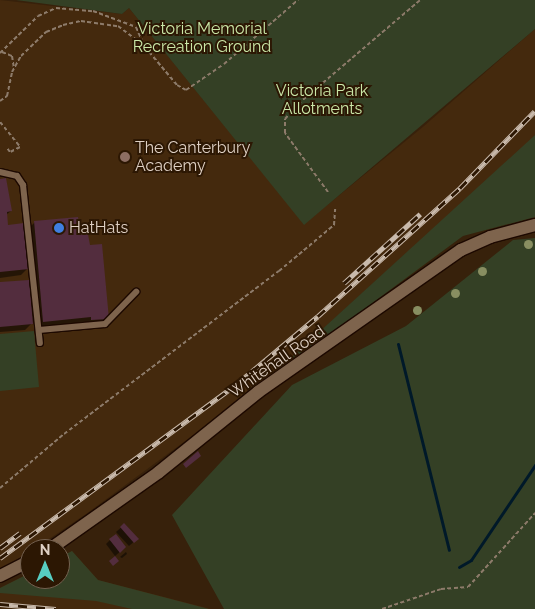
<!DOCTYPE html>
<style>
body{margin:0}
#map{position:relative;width:535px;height:609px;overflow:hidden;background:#37210b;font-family:Raleway,sans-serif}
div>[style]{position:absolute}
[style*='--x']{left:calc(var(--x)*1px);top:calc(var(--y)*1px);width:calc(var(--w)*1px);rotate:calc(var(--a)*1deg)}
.built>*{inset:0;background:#44290d}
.green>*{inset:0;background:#344025}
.shadow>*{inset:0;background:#0007}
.stream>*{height:3px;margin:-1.5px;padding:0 1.5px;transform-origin:1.5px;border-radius:1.5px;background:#001929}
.building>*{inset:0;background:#532d3e}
.path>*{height:2px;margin-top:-1px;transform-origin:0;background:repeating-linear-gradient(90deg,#8d7b6a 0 4px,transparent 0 6.5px)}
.roads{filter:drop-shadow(1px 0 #1d0900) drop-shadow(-1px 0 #1d0900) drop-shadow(0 1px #1d0900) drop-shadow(0 -1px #1d0900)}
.lane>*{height:6px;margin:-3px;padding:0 3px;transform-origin:3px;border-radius:3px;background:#7e644d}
.street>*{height:12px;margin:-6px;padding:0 6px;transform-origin:6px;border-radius:6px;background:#7e644d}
.rail>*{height:5px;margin-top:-2.5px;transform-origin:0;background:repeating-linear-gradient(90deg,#2c1703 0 9px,#c9baac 0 18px);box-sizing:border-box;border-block:1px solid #c9baac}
.trees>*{width:9px;height:9px;margin:-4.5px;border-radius:50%;background:#888e61}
.dots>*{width:14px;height:14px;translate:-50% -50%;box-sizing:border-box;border:2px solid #2c1703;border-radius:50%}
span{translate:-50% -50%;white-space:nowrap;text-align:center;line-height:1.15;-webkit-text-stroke:4px #2c1703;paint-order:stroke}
.park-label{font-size:16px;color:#cbe8a8}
.poi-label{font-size:16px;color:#dfd0c4}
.left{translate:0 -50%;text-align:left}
.street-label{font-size:16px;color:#dfd0c4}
.north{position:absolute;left:20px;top:539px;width:50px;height:50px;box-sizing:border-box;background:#2c1703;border:1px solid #746150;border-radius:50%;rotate:0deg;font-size:14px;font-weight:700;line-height:20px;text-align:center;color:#dfd0c4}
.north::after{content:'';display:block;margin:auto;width:18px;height:22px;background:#57cec2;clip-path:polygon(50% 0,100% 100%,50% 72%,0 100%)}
</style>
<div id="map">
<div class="built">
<div style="clip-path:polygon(0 0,122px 14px,129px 8px,304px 224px,424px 126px,535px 29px,535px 135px,530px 141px,260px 386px,86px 514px,0 572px)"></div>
<div style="clip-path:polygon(72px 551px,98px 580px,211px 609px,0 609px,0 588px,30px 573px,30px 579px,60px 579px,60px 557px)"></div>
</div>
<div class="green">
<div style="clip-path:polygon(16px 0,535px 0,535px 29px,304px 225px,129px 8px,122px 14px)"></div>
<div style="clip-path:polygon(535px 135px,535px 217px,463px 236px,260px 386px)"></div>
<div style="clip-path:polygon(535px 238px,535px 609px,224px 609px,172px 515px,292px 385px,406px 326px,513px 240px)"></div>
<div style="clip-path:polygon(34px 331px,39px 387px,0 391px,0 334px)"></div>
<div style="clip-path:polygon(72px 551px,98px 580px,209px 609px,132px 609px,96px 601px,0 593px,0 588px,30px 573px,30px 579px,60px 579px,60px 557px)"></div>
</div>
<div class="shadow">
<div style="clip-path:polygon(0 180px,11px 211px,6px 215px,7px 226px,26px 231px,35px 222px,108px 318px,99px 327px,83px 325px,34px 330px,34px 321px,25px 330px,0 332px,0 284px,30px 281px,29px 267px,21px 275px,0 278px)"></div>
<div style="clip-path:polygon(124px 525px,137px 539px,129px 546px,116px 532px)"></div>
<div style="clip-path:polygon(110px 540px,121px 551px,115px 556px,106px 544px)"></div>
<div style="clip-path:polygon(126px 552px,127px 554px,122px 558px,120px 557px)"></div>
</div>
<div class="stream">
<div style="--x:398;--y:344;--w:212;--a:76.1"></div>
<div style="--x:459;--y:567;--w:14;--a:-30"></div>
<div style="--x:471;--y:560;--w:115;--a:-56"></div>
</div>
<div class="building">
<div style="clip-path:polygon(6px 178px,12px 211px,7px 212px,8px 225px,24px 223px,29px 269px,0 272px,0 179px)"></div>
<div style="clip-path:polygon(78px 217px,80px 229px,87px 229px,90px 245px,102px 244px,109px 319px,91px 320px,91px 317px,43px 322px,34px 221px)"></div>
<div style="clip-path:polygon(29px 280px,33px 324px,0 327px,0 282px)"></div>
<div style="clip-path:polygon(198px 451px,201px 456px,186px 468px,183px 464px)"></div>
<div style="clip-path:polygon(124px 523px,139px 539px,134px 543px,120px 527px)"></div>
<div style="clip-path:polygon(116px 534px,126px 547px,120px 553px,109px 539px)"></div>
<div style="clip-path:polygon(115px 556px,119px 561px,113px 566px,109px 561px)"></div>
</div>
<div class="path">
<div style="--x:2;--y:52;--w:11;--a:22"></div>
<div style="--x:12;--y:56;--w:12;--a:81"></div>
<div style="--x:0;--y:53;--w:53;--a:-44.2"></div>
<div style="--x:38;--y:16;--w:20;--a:-24"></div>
<div style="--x:56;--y:8;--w:37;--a:5"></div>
<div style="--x:93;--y:11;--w:46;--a:20.4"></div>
<div style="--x:136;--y:27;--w:22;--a:66"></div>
<div style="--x:145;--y:47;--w:50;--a:49.9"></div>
<div style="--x:177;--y:85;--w:10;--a:29"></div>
<div style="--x:186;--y:90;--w:46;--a:-34.4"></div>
<div style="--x:224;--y:64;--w:98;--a:-40.9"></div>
<div style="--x:0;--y:101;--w:9;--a:-36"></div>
<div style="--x:7;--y:96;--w:25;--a:-78"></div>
<div style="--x:12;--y:72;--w:18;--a:-61"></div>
<div style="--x:21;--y:56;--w:35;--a:-44"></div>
<div style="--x:46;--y:32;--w:18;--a:-22"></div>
<div style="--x:63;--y:25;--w:18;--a:-13"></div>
<div style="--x:81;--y:21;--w:37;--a:8"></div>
<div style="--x:118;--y:26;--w:31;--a:37"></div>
<div style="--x:0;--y:122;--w:32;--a:51"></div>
<div style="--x:20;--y:147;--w:11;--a:153"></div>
<div style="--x:10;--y:152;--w:5;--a:-127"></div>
<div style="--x:328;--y:192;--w:73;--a:-126.1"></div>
<div style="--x:285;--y:133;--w:14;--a:-90"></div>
<div style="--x:285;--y:119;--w:20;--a:-49"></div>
<div style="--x:298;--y:104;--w:160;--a:-40.4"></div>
<div style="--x:0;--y:488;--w:84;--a:-40.2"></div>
<div style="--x:64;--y:434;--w:270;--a:-37.2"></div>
<div style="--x:279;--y:271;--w:72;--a:-39.9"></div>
<div style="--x:334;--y:225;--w:16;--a:-86"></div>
<div style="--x:382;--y:609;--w:62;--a:-18.7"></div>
<div style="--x:441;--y:589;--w:27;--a:-4"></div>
<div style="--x:468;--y:587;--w:100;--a:-47.8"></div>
</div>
<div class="roads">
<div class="lane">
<div style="--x:0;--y:172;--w:17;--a:13"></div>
<div style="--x:17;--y:176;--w:11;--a:56"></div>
<div style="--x:23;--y:185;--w:159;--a:83.9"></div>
<div style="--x:39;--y:330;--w:66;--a:-5.2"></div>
<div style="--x:105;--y:324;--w:45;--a:-45.9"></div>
</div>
<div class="street">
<div style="--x:50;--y:549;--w:133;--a:-35.2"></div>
<div style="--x:159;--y:472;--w:127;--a:-38.9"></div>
<div style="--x:258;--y:392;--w:248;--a:-35"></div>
<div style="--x:461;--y:250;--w:32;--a:-24"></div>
<div style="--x:490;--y:237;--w:47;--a:-14.9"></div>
<div style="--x:0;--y:576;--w:34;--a:-27"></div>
</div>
</div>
<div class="rail">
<div style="--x:344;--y:283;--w:103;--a:-42.2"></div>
<div style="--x:0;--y:548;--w:25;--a:-37"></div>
<div style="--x:0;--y:558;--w:295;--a:-36.3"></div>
<div style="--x:238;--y:383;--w:104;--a:-39.9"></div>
<div style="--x:318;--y:316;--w:191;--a:-42"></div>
<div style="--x:460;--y:188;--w:107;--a:-45.8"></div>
<div style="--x:0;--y:604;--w:56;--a:5.1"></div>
</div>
<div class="trees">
<div style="left:528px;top:244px"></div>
<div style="left:482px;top:271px"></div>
<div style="left:455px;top:293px"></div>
<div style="left:417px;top:310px"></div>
</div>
<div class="dots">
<div style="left:125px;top:157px;background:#8d6e63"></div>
<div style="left:59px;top:228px;background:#3f7fe0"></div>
</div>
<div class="park-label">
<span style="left:202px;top:38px">Victoria Memorial<br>Recreation Ground</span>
<span style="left:322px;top:100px">Victoria Park<br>Allotments</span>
</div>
<div class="poi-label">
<span class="left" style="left:135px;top:157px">The Canterbury<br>Academy</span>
<span class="left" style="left:69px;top:228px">HatHats</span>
</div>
<div class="street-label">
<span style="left:277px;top:362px;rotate:-35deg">Whitehall Road</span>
</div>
<div class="north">N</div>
</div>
